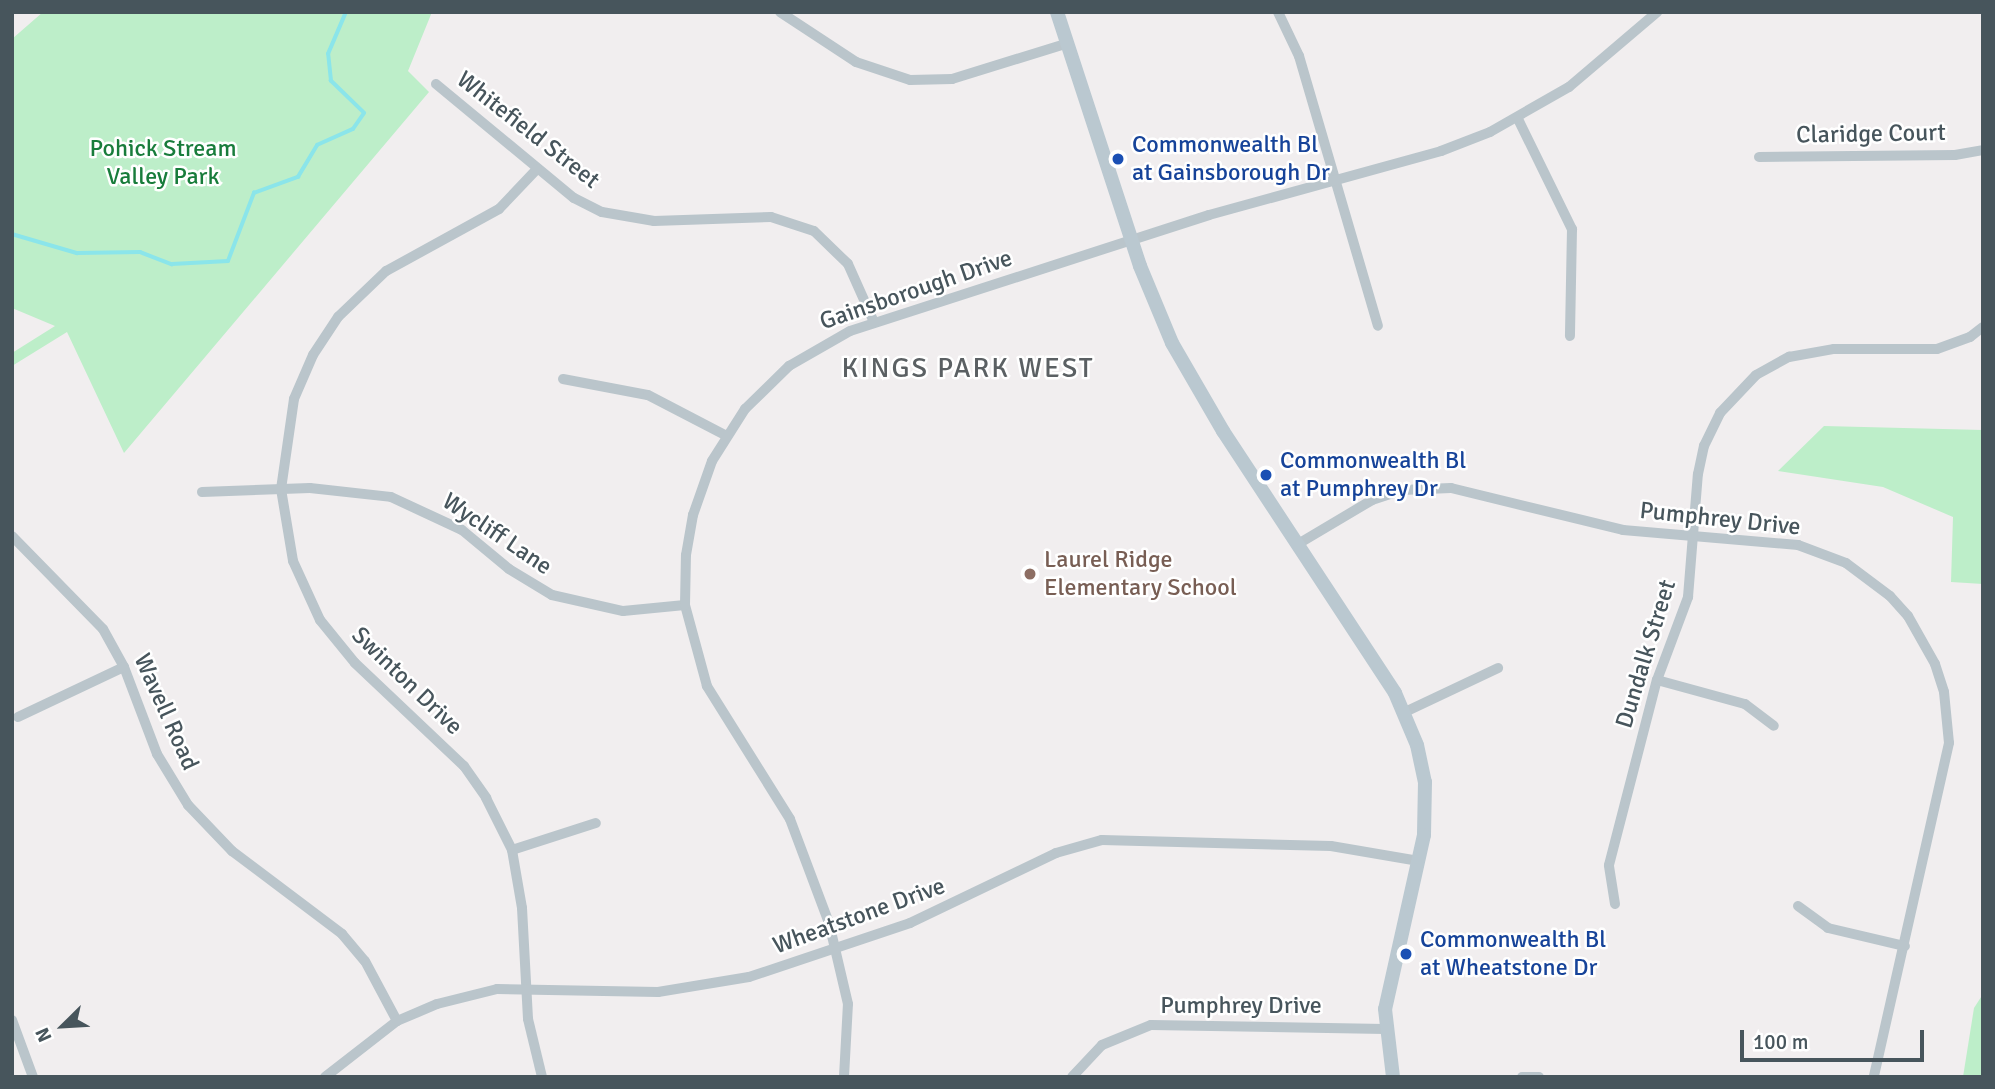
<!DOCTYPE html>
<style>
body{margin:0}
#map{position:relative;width:1995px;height:1089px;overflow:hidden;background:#f1eeef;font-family:Signika,sans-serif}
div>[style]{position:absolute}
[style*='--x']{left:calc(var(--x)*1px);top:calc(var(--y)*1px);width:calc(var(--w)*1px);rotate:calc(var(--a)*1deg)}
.green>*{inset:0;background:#bdeec9}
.stream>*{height:3.5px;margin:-1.75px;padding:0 1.75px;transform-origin:1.75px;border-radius:1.75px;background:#8be5ea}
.street>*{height:10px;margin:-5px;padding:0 5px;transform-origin:5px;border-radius:5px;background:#bac5cb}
.secondary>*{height:14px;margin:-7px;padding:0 7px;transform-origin:7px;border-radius:7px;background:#bac8d0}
.dots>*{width:19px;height:19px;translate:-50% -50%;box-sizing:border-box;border:4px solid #fff;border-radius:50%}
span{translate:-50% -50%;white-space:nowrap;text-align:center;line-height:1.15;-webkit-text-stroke:5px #fff;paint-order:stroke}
.street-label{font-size:24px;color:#47555c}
.transit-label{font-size:24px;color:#164399}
.left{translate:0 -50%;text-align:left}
.park-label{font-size:24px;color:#187c3b}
.education-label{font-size:24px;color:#785e54}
.quarter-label{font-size:28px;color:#5b6063;letter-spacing:2px}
.frame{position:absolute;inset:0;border:14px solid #47555c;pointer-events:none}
.north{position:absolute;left:28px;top:991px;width:70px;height:70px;-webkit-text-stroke:5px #fff;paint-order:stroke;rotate:246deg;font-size:19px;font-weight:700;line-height:28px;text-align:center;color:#47555c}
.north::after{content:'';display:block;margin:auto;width:24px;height:32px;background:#47555c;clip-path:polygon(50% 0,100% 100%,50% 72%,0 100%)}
.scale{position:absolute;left:1740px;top:1030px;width:184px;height:32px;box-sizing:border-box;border:4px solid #47555c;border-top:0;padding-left:9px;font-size:21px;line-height:24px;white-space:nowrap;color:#47555c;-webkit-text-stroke:5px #fff;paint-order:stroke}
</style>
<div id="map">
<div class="green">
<div style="clip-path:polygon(43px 12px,432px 12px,408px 71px,429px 92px,124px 453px,67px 332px,12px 366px,12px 353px,55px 326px,12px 308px,12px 39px)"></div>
<div style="clip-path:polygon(1824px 426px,1983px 430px,1983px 584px,1951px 582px,1953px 517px,1883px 487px,1778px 471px)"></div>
<div style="clip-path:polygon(1983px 994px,1983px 1077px,1963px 1077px,1974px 1008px)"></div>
</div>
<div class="stream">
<div style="--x:12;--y:234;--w:68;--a:16.3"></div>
<div style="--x:77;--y:253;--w:63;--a:-0.9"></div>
<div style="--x:140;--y:252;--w:34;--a:21"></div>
<div style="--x:172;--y:264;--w:56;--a:-3.1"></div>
<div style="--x:228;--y:261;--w:73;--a:-69.1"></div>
<div style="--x:254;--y:193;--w:47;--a:-20"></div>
<div style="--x:298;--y:177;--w:37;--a:-59"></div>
<div style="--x:317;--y:145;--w:39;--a:-24"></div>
<div style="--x:353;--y:129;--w:19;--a:-55"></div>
<div style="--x:364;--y:113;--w:46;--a:-135.9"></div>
<div style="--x:331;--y:81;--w:27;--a:-96"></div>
<div style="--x:328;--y:54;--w:46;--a:-66.8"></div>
</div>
<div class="street">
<div style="--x:780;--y:12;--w:91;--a:33.3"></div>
<div style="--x:856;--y:62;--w:57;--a:18.4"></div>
<div style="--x:910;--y:80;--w:42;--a:-1.4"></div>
<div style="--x:952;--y:79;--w:121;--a:-17.2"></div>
<div style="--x:1278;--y:12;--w:49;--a:64.5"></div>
<div style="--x:1299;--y:56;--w:281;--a:73.7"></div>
<div style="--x:436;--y:84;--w:179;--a:39.6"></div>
<div style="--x:574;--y:198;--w:31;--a:27"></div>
<div style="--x:602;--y:212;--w:53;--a:9.8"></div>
<div style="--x:654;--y:221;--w:117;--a:-2"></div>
<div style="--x:771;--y:217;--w:45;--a:18"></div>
<div style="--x:814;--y:231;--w:47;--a:44.1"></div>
<div style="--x:848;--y:264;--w:64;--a:65.9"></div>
<div style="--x:1518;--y:119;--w:123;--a:63.9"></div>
<div style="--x:1572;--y:229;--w:107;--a:91.1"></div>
<div style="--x:1759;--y:157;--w:196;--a:-0.6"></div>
<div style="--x:1955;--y:155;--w:28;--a:-10"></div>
<div style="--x:537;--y:169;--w:55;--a:133.5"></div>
<div style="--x:499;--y:209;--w:129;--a:151.2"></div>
<div style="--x:386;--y:271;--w:66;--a:136.2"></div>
<div style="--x:338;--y:317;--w:45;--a:123.3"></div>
<div style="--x:313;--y:355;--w:48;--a:113.4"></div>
<div style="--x:294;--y:399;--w:91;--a:98.2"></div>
<div style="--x:281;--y:489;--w:73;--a:80.5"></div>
<div style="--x:293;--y:561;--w:65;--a:65.4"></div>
<div style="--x:320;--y:620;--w:55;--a:50.9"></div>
<div style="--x:355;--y:663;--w:150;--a:43.4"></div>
<div style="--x:464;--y:766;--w:39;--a:55"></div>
<div style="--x:486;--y:798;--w:58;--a:63.4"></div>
<div style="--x:512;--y:850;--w:59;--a:80.2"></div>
<div style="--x:522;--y:908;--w:111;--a:86.9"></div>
<div style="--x:528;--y:1019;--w:60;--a:76.4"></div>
<div style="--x:563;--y:379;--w:86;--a:10.7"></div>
<div style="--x:648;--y:395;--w:87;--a:27.5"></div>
<div style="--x:202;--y:492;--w:108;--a:-2.1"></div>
<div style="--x:310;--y:488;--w:81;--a:6.3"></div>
<div style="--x:391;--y:497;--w:78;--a:24.9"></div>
<div style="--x:462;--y:530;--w:61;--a:39.7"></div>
<div style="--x:509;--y:569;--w:50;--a:31.2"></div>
<div style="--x:552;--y:595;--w:73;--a:12.7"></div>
<div style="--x:623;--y:611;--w:62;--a:-5.5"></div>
<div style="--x:12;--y:536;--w:130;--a:45.6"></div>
<div style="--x:103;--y:629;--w:43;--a:61.1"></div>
<div style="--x:124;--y:667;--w:93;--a:69.2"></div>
<div style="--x:157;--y:754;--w:60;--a:58.7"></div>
<div style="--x:188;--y:805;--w:64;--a:46.3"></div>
<div style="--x:232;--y:851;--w:138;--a:37"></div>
<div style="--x:342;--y:934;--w:35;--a:50"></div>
<div style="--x:365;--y:961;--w:68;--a:61.9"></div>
<div style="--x:1298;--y:544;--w:86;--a:-30.7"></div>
<div style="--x:1372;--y:500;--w:32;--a:-18"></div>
<div style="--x:1402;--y:490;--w:49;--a:-2.3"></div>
<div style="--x:1451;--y:488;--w:177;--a:13.7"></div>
<div style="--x:1623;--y:530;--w:176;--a:4.9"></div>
<div style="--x:1798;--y:545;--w:51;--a:20.6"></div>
<div style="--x:1846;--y:563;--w:55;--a:36.9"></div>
<div style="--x:1890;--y:596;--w:27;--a:48"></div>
<div style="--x:1908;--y:616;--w:55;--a:60.6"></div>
<div style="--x:1935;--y:664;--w:29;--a:72"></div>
<div style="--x:1944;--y:692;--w:51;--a:84.4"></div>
<div style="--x:1949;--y:743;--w:342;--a:102.7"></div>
<div style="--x:1657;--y:680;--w:91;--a:15.3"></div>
<div style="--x:1745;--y:704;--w:36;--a:37"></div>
<div style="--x:1405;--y:712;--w:103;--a:-25.3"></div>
<div style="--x:18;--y:717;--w:117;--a:-25.3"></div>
<div style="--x:512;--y:850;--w:88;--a:-17.8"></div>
<div style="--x:1615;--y:904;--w:39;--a:-99"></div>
<div style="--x:1609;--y:865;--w:191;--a:-75.5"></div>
<div style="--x:1657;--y:680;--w:89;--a:-69.5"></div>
<div style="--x:1688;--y:597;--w:123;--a:-85.4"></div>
<div style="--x:1698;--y:474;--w:29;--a:-78"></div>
<div style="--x:1704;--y:446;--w:37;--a:-64"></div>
<div style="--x:1720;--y:413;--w:52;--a:-46.5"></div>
<div style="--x:1756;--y:375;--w:38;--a:-29"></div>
<div style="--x:1789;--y:357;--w:46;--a:-10.1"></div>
<div style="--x:1834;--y:349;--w:103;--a:0"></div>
<div style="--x:1937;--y:349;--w:35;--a:-20"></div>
<div style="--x:1970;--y:337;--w:16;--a:-38"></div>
<div style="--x:1798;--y:906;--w:37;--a:36"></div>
<div style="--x:1828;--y:928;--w:79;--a:13.2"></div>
<div style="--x:12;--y:1020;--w:61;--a:69.8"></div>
<div style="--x:325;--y:1077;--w:91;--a:-37.9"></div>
<div style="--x:397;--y:1021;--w:43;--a:-23"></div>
<div style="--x:437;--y:1004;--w:62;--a:-14"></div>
<div style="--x:497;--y:989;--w:161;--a:1.1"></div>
<div style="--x:658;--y:992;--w:92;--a:-9.4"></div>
<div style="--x:749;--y:977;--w:170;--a:-18.5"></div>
<div style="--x:910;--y:923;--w:162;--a:-25.6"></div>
<div style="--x:1056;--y:853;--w:48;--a:-15.8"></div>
<div style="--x:1102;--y:840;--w:229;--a:1.5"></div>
<div style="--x:1331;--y:846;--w:89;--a:9.7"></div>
<div style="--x:844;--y:1077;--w:73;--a:-86.9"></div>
<div style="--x:848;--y:1004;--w:83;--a:-103.2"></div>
<div style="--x:829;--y:923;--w:111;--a:-110.6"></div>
<div style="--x:790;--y:819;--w:157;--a:-122"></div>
<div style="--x:707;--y:686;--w:84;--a:-105.2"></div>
<div style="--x:685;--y:605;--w:50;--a:-88.9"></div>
<div style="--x:686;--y:555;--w:41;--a:-80.1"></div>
<div style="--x:693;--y:515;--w:57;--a:-70.6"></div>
<div style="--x:712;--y:461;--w:62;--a:-57.6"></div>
<div style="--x:745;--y:409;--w:62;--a:-44.3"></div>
<div style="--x:789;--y:366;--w:70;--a:-29.8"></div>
<div style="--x:850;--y:331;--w:377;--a:-17.9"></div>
<div style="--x:1209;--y:215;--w:241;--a:-15.4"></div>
<div style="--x:1441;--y:151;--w:53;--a:-21.2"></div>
<div style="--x:1490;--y:132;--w:91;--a:-29.7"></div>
<div style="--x:1569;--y:87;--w:116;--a:-40.4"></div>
<div style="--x:1072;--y:1077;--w:44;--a:-46.8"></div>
<div style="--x:1102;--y:1045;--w:53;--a:-22.2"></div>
<div style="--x:1151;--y:1025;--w:234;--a:1"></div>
<div style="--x:1522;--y:1077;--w:17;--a:0"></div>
</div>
<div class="secondary">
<div style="--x:1057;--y:12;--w:267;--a:71.9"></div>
<div style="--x:1140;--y:266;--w:83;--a:67.4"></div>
<div style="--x:1172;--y:343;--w:102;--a:59.9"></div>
<div style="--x:1223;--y:431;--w:313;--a:56.7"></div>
<div style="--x:1395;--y:693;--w:56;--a:67.1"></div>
<div style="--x:1417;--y:745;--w:38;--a:78"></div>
<div style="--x:1425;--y:782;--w:53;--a:91.1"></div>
<div style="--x:1424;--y:835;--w:178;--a:102.6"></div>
<div style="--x:1385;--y:1009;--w:68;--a:83.3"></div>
</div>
<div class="dots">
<div style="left:1118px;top:159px;background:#1a4fb4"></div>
<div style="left:1266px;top:475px;background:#1a4fb4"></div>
<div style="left:1030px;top:574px;background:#8d6e63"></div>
<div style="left:1406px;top:954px;background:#1a4fb4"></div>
</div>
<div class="street-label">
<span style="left:528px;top:130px;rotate:38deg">Whitefield Street</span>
<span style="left:1871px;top:134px;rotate:-1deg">Claridge Court</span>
<span style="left:916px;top:290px;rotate:-19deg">Gainsborough Drive</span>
<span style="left:1720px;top:519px;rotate:6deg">Pumphrey Drive</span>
<span style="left:497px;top:534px;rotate:34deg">Wycliff Lane</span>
<span style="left:1646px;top:654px;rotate:-73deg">Dundalk Street</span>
<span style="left:407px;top:681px;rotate:44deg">Swinton Drive</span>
<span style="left:166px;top:712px;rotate:66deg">Wavell Road</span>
<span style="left:859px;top:916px;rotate:-20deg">Wheatstone Drive</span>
<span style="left:1241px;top:1006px">Pumphrey Drive</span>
</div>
<div class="transit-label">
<span class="left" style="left:1132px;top:159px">Commonwealth Bl<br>at Gainsborough Dr</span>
<span class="left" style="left:1280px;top:475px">Commonwealth Bl<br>at Pumphrey Dr</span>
<span class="left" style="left:1420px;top:954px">Commonwealth Bl<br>at Wheatstone Dr</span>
</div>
<div class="park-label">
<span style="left:163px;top:163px">Pohick Stream<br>Valley Park</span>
</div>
<div class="education-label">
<span class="left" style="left:1044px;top:574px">Laurel Ridge<br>Elementary School</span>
</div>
<div class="quarter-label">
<span style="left:968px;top:368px">KINGS PARK WEST</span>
</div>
<div class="frame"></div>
<div class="north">N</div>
<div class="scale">100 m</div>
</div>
